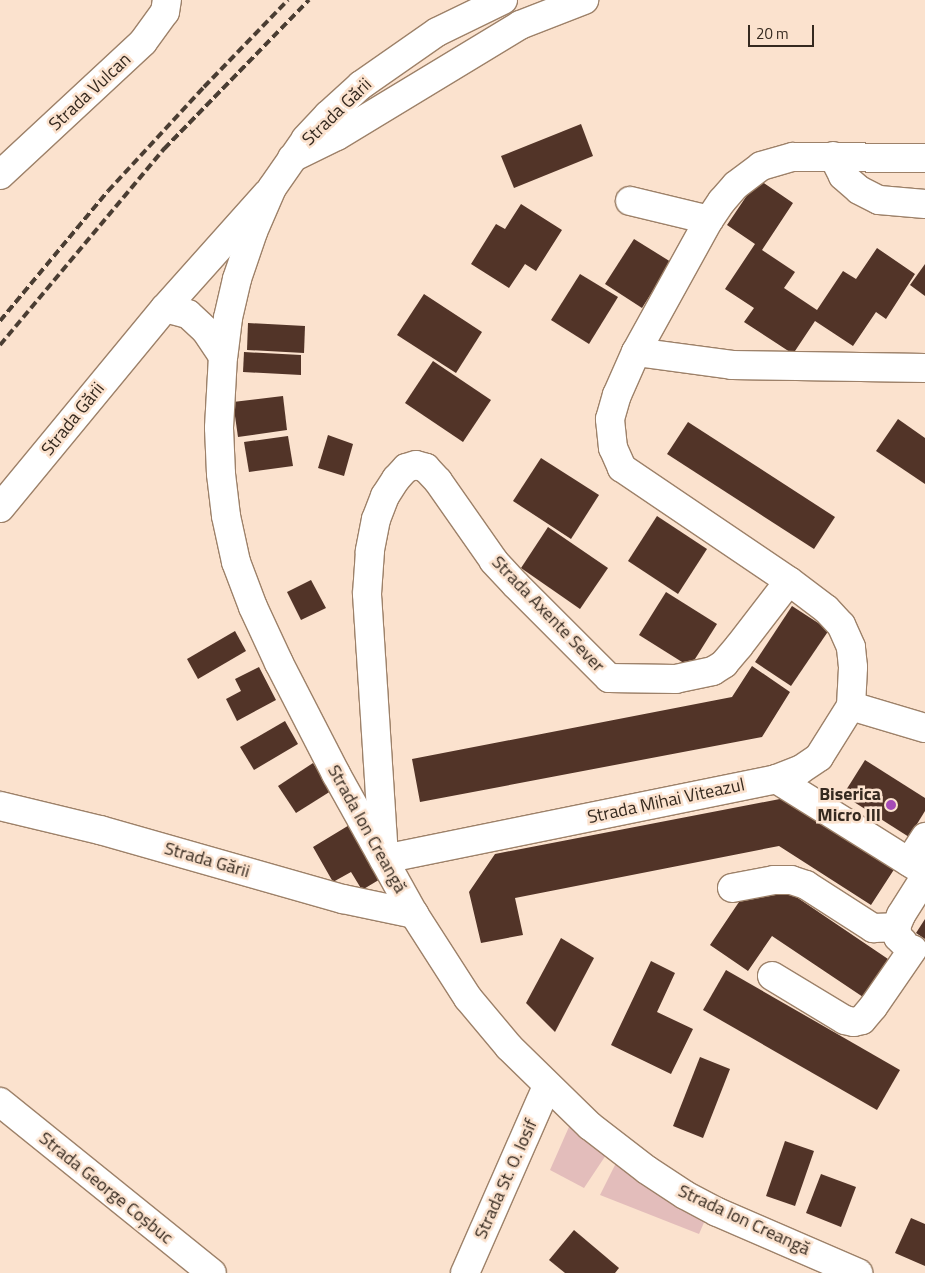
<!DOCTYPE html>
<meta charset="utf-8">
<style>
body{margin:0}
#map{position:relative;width:925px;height:1273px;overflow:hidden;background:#fbe2ce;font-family:"Titillium Web",sans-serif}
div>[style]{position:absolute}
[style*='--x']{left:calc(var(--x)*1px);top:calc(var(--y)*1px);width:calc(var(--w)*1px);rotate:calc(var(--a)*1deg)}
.green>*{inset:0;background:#e3bdbb}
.building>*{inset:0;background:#523428}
.roads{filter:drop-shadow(1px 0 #9d8169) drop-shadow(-1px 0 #9d8169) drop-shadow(0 1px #9d8169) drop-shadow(0 -1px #9d8169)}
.minor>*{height:28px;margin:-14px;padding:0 14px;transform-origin:14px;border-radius:14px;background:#fff}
.major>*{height:28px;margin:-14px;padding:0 14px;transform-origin:14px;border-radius:14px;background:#fff}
.rail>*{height:4px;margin-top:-2px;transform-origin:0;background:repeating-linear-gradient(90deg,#4a3d32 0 8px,transparent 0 12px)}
.dots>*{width:14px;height:14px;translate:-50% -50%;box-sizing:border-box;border:2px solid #fbe2ce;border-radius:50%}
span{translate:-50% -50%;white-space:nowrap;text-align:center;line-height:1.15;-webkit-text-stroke:5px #fbe2ce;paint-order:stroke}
.street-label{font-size:18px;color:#35291f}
.poi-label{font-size:18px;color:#35291f;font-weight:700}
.right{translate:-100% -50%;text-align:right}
.scale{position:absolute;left:748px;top:25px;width:66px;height:22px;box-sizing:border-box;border:2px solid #35291f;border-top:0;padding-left:6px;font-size:15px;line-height:18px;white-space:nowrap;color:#35291f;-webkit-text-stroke:4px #fbe2ce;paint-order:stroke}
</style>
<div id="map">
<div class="green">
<div style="clip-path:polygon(572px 1120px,610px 1149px,584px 1188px,550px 1170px)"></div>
<div style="clip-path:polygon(619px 1157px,706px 1218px,699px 1234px,600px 1195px)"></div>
</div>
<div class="building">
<div style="clip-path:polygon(581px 124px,593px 156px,514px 188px,501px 156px)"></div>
<div style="clip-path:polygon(758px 179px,793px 203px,762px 250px,795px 272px,784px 288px,817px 310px,843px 271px,856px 279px,877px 248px,915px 274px,886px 319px,876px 312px,853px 346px,815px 321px,793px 354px,744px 322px,754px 308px,725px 289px,755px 244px,727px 225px)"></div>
<div style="clip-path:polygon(521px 204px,562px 230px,536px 271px,525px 264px,509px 288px,471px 264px,496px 224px,505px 229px)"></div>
<div style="clip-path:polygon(634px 239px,671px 262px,642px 308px,605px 284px)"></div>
<div style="clip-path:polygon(925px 264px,925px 296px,910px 285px)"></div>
<div style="clip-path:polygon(580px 274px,618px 297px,589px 344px,551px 320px)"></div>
<div style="clip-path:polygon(424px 294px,482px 332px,456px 373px,397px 335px)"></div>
<div style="clip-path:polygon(248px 323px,305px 326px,304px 353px,247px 350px)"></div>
<div style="clip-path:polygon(244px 352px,301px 355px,301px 375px,243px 372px)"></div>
<div style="clip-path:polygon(433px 361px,491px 400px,463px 442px,405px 403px)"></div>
<div style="clip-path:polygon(283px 396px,287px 430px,238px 437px,233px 402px)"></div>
<div style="clip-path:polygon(898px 419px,925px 438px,925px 484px,876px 451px)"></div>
<div style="clip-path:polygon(688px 422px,835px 517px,814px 549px,667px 454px)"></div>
<div style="clip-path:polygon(328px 435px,353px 444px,344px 476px,318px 468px)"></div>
<div style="clip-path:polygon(288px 436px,293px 466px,249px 472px,244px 442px)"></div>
<div style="clip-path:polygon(541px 458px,599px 495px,571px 539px,513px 501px)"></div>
<div style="clip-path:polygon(657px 516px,707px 549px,678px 594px,628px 561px)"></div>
<div style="clip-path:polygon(548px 527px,608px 568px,580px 609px,521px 568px)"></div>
<div style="clip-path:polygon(311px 580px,326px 608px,301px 620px,287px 592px)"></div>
<div style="clip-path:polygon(666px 592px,717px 624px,690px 667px,639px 635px)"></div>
<div style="clip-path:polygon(792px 606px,829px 630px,791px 686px,755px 662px)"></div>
<div style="clip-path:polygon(235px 631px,246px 651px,198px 679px,187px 659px)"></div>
<div style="clip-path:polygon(752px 666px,790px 692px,762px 737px,420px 802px,412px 759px,732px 697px)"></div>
<div style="clip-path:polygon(259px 667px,276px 700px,237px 721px,226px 699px,241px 691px,235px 679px)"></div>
<div style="clip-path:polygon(285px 721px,298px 744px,254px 770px,240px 747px)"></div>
<div style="clip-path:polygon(865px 760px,925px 798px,925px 811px,909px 837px,843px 795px)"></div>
<div style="clip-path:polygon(313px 763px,331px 791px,296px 813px,278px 786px)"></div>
<div style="clip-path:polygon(785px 798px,895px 868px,871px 905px,779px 846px,515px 898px,523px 935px,481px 943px,469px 892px,495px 854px)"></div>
<div style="clip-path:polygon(351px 824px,382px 878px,362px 890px,351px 872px,333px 882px,313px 847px)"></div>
<div style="clip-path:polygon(786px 890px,888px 959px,863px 997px,772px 936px,748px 971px,710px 945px,743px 896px)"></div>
<div style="clip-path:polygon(925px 919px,925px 939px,916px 933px)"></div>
<div style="clip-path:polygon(561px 938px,594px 958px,555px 1032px,526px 1003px)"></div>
<div style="clip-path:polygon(651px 961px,675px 973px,657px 1012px,693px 1029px,671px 1074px,611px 1045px)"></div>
<div style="clip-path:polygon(726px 970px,900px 1070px,877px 1110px,703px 1010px)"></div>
<div style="clip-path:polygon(700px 1057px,730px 1069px,703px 1138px,673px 1126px)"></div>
<div style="clip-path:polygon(785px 1141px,814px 1151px,795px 1206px,766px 1196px)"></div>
<div style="clip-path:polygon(821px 1174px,856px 1187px,841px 1227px,806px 1213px)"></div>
<div style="clip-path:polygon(911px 1218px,925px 1224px,925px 1266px,895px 1253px)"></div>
<div style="clip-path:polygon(574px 1230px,619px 1268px,615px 1273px,565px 1273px,549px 1260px)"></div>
</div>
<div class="roads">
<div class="minor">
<div style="--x:833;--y:156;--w:22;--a:63"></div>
<div style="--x:843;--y:176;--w:21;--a:41"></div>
<div style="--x:859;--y:190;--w:22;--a:27"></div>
<div style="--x:879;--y:200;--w:46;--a:5"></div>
<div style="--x:292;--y:158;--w:50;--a:-26.1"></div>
<div style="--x:337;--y:136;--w:214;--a:-31.2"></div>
<div style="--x:520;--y:25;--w:69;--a:-21.3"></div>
<div style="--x:0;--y:175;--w:195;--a:-42.9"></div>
<div style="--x:143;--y:42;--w:37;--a:-54"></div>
<div style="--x:165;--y:12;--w:12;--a:-81"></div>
<div style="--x:630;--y:201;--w:81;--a:13.5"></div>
<div style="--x:165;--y:308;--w:24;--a:15"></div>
<div style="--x:188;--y:314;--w:25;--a:43"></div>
<div style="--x:206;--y:331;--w:30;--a:56"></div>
<div style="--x:636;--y:352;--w:97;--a:7.7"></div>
<div style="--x:732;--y:365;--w:193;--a:0.9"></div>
<div style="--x:0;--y:508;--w:259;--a:-50.5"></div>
<div style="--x:165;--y:308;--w:154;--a:-48.2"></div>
<div style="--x:789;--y:581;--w:82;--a:127.6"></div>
<div style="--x:739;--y:646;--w:23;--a:130"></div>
<div style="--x:724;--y:664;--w:13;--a:148"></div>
<div style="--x:713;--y:671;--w:38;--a:168"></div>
<div style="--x:676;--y:679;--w:67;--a:-179.1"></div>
<div style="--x:609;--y:678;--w:132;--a:-135"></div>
<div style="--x:516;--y:585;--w:33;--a:-133"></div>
<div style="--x:494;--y:561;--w:98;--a:-125"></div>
<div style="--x:438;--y:481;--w:18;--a:-133"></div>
<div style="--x:426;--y:468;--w:10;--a:-163"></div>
<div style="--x:416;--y:465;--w:10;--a:163"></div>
<div style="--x:406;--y:468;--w:15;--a:132"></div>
<div style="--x:396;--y:479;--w:20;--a:123"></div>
<div style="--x:385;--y:496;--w:25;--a:111"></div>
<div style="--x:376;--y:519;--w:33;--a:101"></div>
<div style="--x:370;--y:551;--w:43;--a:94"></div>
<div style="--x:367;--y:594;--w:266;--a:86.3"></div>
<div style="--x:384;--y:859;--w:400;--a:-11.5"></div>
<div style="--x:776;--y:779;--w:176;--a:32"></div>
<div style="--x:851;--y:706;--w:77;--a:16.6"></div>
<div style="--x:776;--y:779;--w:26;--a:-21"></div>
<div style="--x:800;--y:770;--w:23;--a:-34"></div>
<div style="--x:819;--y:757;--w:60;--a:-57.9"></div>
<div style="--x:851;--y:706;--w:39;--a:-87"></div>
<div style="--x:853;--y:667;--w:20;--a:-96"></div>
<div style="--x:851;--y:647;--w:24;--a:-114"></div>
<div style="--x:841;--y:625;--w:22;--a:-133"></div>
<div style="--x:826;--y:609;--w:46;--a:-142.9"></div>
<div style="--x:789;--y:581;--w:202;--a:-145.9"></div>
<div style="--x:622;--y:468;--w:22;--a:-114"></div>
<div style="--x:613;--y:448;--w:29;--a:-96"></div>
<div style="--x:610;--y:419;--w:25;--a:-74"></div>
<div style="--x:617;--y:395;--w:47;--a:-66.2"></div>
<div style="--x:636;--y:352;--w:151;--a:-61.1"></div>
<div style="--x:709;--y:220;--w:23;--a:-56"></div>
<div style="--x:722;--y:201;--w:21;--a:-49"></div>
<div style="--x:736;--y:185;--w:31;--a:-37"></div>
<div style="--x:761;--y:166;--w:33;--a:-16"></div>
<div style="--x:793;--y:157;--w:132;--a:0.4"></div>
<div style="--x:0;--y:806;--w:103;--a:13.5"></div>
<div style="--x:100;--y:830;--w:253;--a:15.9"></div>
<div style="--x:343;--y:899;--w:73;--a:11.9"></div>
<div style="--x:909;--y:862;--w:30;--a:-57"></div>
<div style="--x:732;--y:888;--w:43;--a:-10.8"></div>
<div style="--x:774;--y:880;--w:17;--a:0"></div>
<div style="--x:791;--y:880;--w:16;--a:18"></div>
<div style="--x:806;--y:885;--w:80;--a:32.7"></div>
<div style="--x:873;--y:928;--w:23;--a:-2"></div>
<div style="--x:903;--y:942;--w:7;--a:-135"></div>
<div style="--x:898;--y:937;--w:10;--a:-101"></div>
<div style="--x:896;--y:927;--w:13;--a:-67"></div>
<div style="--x:901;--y:915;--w:45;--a:-57.7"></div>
<div style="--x:772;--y:976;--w:85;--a:31.1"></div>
<div style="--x:845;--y:1020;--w:9;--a:13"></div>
<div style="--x:854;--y:1022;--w:8;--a:-14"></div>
<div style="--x:862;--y:1020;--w:17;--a:-50"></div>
<div style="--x:873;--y:1007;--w:70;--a:-55.4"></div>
<div style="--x:0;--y:1102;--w:272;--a:38.9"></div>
<div style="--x:465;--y:1273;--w:204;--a:-66.3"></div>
</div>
<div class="major">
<div style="--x:503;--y:0;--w:73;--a:154.1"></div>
<div style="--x:437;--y:32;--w:93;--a:145.1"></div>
<div style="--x:361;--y:85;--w:45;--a:137.7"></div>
<div style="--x:328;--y:115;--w:33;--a:133"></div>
<div style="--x:306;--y:139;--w:60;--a:124.8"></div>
<div style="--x:272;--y:188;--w:48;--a:113.4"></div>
<div style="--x:253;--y:232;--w:50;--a:108.8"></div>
<div style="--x:237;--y:279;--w:40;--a:103"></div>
<div style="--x:228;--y:318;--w:38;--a:97"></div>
<div style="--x:223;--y:356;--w:72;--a:93.2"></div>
<div style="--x:219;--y:428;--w:46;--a:87.5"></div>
<div style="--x:221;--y:474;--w:42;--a:83.2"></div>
<div style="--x:226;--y:516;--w:47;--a:77.7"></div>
<div style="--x:236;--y:562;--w:48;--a:69.3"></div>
<div style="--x:253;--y:607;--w:62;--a:65.1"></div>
<div style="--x:279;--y:663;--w:125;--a:62.8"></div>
<div style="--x:336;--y:774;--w:160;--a:60.9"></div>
<div style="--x:414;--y:914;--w:100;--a:57.3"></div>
<div style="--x:468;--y:998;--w:64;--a:50.1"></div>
<div style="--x:509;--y:1047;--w:113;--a:44.3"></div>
<div style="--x:590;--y:1126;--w:72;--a:37.7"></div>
<div style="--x:647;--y:1170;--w:45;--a:33.3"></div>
<div style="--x:685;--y:1195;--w:36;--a:28"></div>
<div style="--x:717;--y:1212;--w:154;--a:23.4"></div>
</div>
</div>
<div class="rail">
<div style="--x:0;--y:321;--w:169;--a:-50.3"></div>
<div style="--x:108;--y:191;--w:142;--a:-47.3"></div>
<div style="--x:204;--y:87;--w:121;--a:-46"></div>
<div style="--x:0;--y:345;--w:256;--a:-50.1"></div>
<div style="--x:164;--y:149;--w:208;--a:-45.8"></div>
</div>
<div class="dots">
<div style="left:891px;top:805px;background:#a54bb7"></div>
</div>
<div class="street-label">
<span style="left:90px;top:92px;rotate:-43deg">Strada Vulcan</span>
<span style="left:337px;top:112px;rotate:-44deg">Strada Gării</span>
<span style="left:73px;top:419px;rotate:-51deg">Strada Gării</span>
<span style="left:548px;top:614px;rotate:46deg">Strada Axente Sever</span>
<span style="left:666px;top:801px;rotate:-12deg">Strada Mihai Viteazul</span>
<span style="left:367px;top:829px;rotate:61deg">Strada Ion Creangă</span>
<span style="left:207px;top:860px;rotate:16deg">Strada Gării</span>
<span style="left:506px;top:1179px;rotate:-66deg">Strada St. O. Iosif</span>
<span style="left:106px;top:1188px;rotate:39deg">Strada George Coșbuc</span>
<span style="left:744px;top:1220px;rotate:25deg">Strada Ion Creangă</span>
</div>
<div class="poi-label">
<span class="right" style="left:881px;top:805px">Biserica<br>Micro III</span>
</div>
<div class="scale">20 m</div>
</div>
